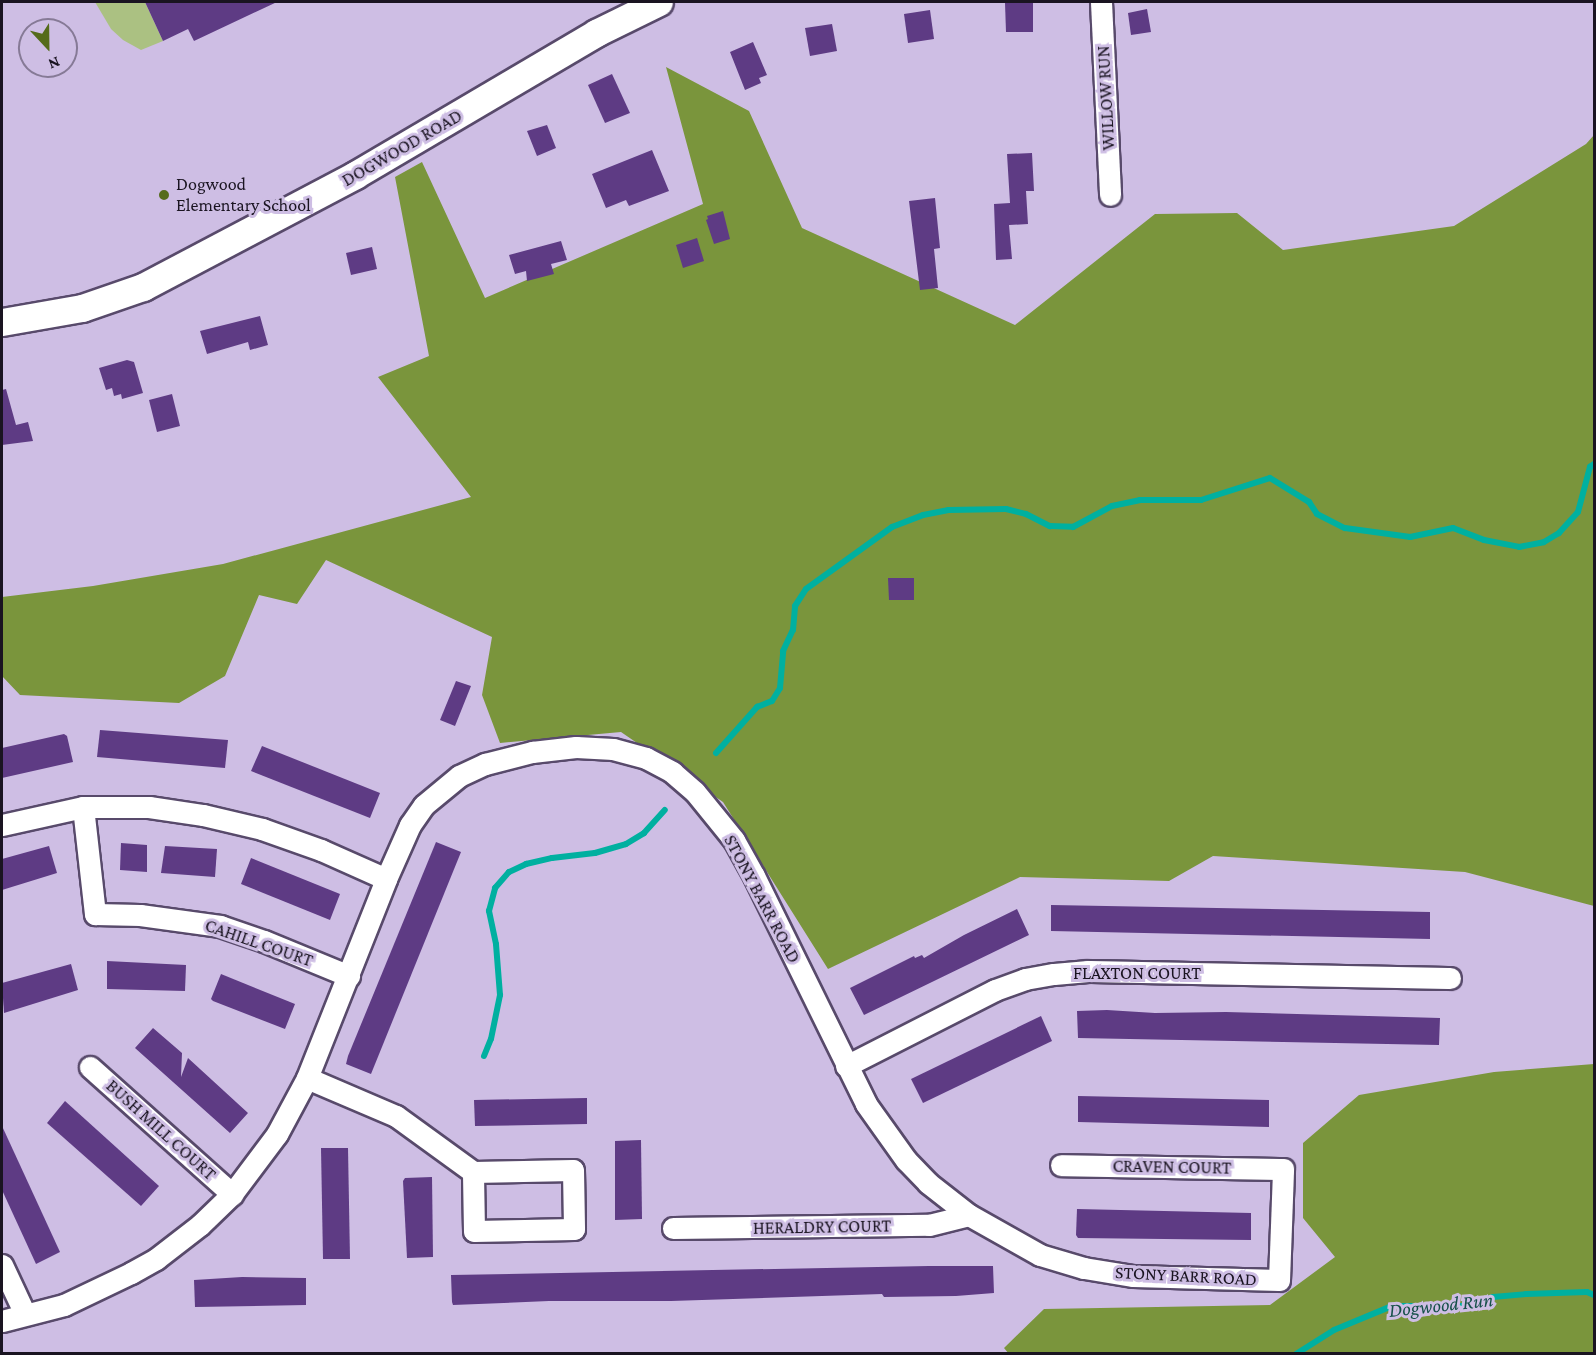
<!DOCTYPE html>
<style>
body{margin:0}
#map{position:relative;width:1596px;height:1355px;overflow:hidden;background:#cebee4;font-family:"Crimson Pro",serif}
div>[style]{position:absolute}
[style*='--x']{left:calc(var(--x)*1px);top:calc(var(--y)*1px);width:calc(var(--w)*1px);rotate:calc(var(--a)*1deg)}
.green>*{inset:0;background:#abc182}
.forest>*{inset:0;background:#7a953c}
.stream>*{height:6px;margin:-3px;padding:0 3px;transform-origin:3px;border-radius:3px;background:#00b0a0}
.building>*{inset:0;background:#5e3b84}
.roads{filter:drop-shadow(2px 0 #584a6b) drop-shadow(-2px 0 #584a6b) drop-shadow(0 2px #584a6b) drop-shadow(0 -2px #584a6b)}
.minor>*{height:21px;margin:-10.5px;padding:0 10.5px;transform-origin:10.5px;border-radius:10.5px;background:#fff}
.tertiary>*{height:27px;margin:-13.5px;padding:0 13.5px;transform-origin:13.5px;border-radius:13.5px;background:#fff}
.dots>*{width:16px;height:16px;translate:-50% -50%;box-sizing:border-box;border:3px solid #cebee4;border-radius:50%}
span{translate:-50% -50%;white-space:nowrap;text-align:center;line-height:1.15;-webkit-text-stroke:6px #cebee4;paint-order:stroke}
.street-label{font-size:18px;color:#1a1421}
.poi-label{font-size:18px;color:#1a1421}
.left{translate:0 -50%;text-align:left}
.water-label{font-size:20px;color:#155049;font-style:italic}
.frame{position:absolute;inset:0;border:3px solid #1a1421;pointer-events:none}
.north{position:absolute;left:18px;top:18px;width:60px;height:60px;box-sizing:border-box;background:#cebee4;border:2px solid #867a96;border-radius:50%;rotate:158deg;font-size:16px;font-weight:700;line-height:24px;text-align:center;color:#1a1421}
.north::after{content:'';display:block;margin:auto;width:21px;height:27px;background:#556b1b;clip-path:polygon(50% 0,100% 100%,50% 72%,0 100%)}
</style>
<div id="map">
<div class="green">
<div style="clip-path:polygon(95px 2px,145px 2px,163px 41px,141px 50px,123px 40px,111px 29px)"></div>
</div>
<div class="forest">
<div style="clip-path:polygon(666px 67px,749px 111px,802px 228px,1015px 325px,1155px 214px,1237px 213px,1283px 250px,1454px 226px,1586px 144px,1594px 135px,1594px 906px,1465px 872px,1213px 856px,1169px 881px,1020px 877px,828px 969px,723px 802px,621px 732px,500px 743px,482px 695px,492px 637px,326px 560px,297px 604px,259px 595px,225px 676px,179px 703px,20px 695px,2px 676px,2px 597px,93px 586px,223px 564px,471px 497px,378px 377px,429px 356px,395px 177px,422px 162px,485px 298px,703px 204px)"></div>
<div style="clip-path:polygon(1594px 1064px,1594px 1353px,1009px 1354px,1004px 1348px,1044px 1309px,1270px 1305px,1335px 1257px,1303px 1218px,1303px 1143px,1359px 1095px,1494px 1072px)"></div>
</div>
<div class="stream">
<div style="--x:716;--y:753;--w:62;--a:-48.3"></div>
<div style="--x:757;--y:707;--w:16;--a:-22"></div>
<div style="--x:772;--y:701;--w:15;--a:-58"></div>
<div style="--x:780;--y:688;--w:37;--a:-85"></div>
<div style="--x:783;--y:651;--w:23;--a:-65"></div>
<div style="--x:793;--y:630;--w:24;--a:-85"></div>
<div style="--x:795;--y:606;--w:20;--a:-57"></div>
<div style="--x:806;--y:589;--w:106;--a:-35.8"></div>
<div style="--x:892;--y:527;--w:33;--a:-21"></div>
<div style="--x:923;--y:515;--w:26;--a:-11"></div>
<div style="--x:949;--y:510;--w:57;--a:-1"></div>
<div style="--x:1006;--y:509;--w:21;--a:14"></div>
<div style="--x:1026;--y:514;--w:27;--a:27"></div>
<div style="--x:1050;--y:526;--w:23;--a:2"></div>
<div style="--x:1073;--y:527;--w:44;--a:-28.3"></div>
<div style="--x:1112;--y:506;--w:29;--a:-12"></div>
<div style="--x:1140;--y:500;--w:61;--a:0"></div>
<div style="--x:1201;--y:500;--w:72;--a:-17.7"></div>
<div style="--x:1270;--y:478;--w:46;--a:31.6"></div>
<div style="--x:1309;--y:502;--w:14;--a:56"></div>
<div style="--x:1317;--y:514;--w:31;--a:27"></div>
<div style="--x:1345;--y:528;--w:66;--a:7.9"></div>
<div style="--x:1410;--y:537;--w:44;--a:-11.8"></div>
<div style="--x:1453;--y:528;--w:33;--a:21"></div>
<div style="--x:1484;--y:540;--w:36;--a:11"></div>
<div style="--x:1519;--y:547;--w:25;--a:-11"></div>
<div style="--x:1544;--y:542;--w:17;--a:-31"></div>
<div style="--x:1559;--y:533;--w:28;--a:-48"></div>
<div style="--x:1578;--y:512;--w:47;--a:-75.1"></div>
<div style="--x:1590;--y:467;--w:5;--a:-37"></div>
<div style="--x:484;--y:1056;--w:18;--a:-68"></div>
<div style="--x:491;--y:1039;--w:45;--a:-78.4"></div>
<div style="--x:500;--y:995;--w:51;--a:-94.5"></div>
<div style="--x:496;--y:944;--w:34;--a:-102"></div>
<div style="--x:489;--y:911;--w:24;--a:-75"></div>
<div style="--x:495;--y:888;--w:21;--a:-49"></div>
<div style="--x:509;--y:872;--w:19;--a:-25"></div>
<div style="--x:526;--y:864;--w:27;--a:-13"></div>
<div style="--x:552;--y:858;--w:43;--a:-6.6"></div>
<div style="--x:595;--y:853;--w:32;--a:-16"></div>
<div style="--x:626;--y:844;--w:21;--a:-31"></div>
<div style="--x:644;--y:833;--w:31;--a:-48"></div>
<div style="--x:1296;--y:1354;--w:45;--a:-32.3"></div>
<div style="--x:1334;--y:1330;--w:63;--a:-22.5"></div>
<div style="--x:1392;--y:1306;--w:70;--a:0"></div>
<div style="--x:1462;--y:1306;--w:32;--a:-16"></div>
<div style="--x:1493;--y:1297;--w:33;--a:-5"></div>
<div style="--x:1526;--y:1294;--w:61;--a:-1.9"></div>
<div style="--x:1587;--y:1292;--w:8;--a:23"></div>
</div>
<div class="building">
<div style="clip-path:polygon(145px 2px,277px 2px,194px 41px,188px 29px,163px 41px)"></div>
<div style="clip-path:polygon(1033px 2px,1033px 32px,1006px 32px,1005px 3px)"></div>
<div style="clip-path:polygon(1147px 9px,1151px 32px,1131px 35px,1128px 13px)"></div>
<div style="clip-path:polygon(930px 10px,934px 39px,908px 43px,904px 14px)"></div>
<div style="clip-path:polygon(832px 24px,837px 51px,810px 56px,805px 28px)"></div>
<div style="clip-path:polygon(753px 42px,767px 75px,759px 78px,761px 83px,745px 90px,730px 52px)"></div>
<div style="clip-path:polygon(612px 74px,630px 113px,605px 123px,588px 85px)"></div>
<div style="clip-path:polygon(547px 125px,556px 148px,537px 156px,527px 131px)"></div>
<div style="clip-path:polygon(652px 150px,669px 191px,629px 206px,626px 200px,606px 208px,592px 174px)"></div>
<div style="clip-path:polygon(1032px 153px,1034px 191px,1026px 191px,1028px 224px,1009px 225px,1012px 259px,996px 260px,994px 204px,1010px 203px,1007px 154px)"></div>
<div style="clip-path:polygon(935px 198px,940px 248px,934px 249px,938px 288px,920px 290px,909px 201px)"></div>
<div style="clip-path:polygon(723px 211px,730px 239px,714px 244px,706px 220px,708px 219px,707px 216px)"></div>
<div style="clip-path:polygon(697px 238px,704px 261px,683px 268px,676px 245px)"></div>
<div style="clip-path:polygon(561px 241px,567px 260px,551px 264px,554px 274px,527px 281px,526px 271px,515px 274px,509px 255px)"></div>
<div style="clip-path:polygon(372px 247px,377px 269px,351px 275px,346px 253px)"></div>
<div style="clip-path:polygon(260px 316px,268px 345px,250px 350px,248px 342px,207px 354px,200px 331px)"></div>
<div style="clip-path:polygon(127px 360px,134px 362px,143px 393px,122px 399px,121px 394px,114px 396px,112px 388px,106px 390px,99px 368px)"></div>
<div style="clip-path:polygon(6px 389px,16px 425px,28px 422px,33px 441px,2px 445px,2px 390px)"></div>
<div style="clip-path:polygon(172px 394px,180px 426px,157px 432px,149px 400px)"></div>
<div style="clip-path:polygon(888px 578px,914px 578px,914px 600px,889px 600px)"></div>
<div style="clip-path:polygon(456px 681px,471px 686px,455px 726px,440px 720px)"></div>
<div style="clip-path:polygon(100px 730px,228px 740px,225px 768px,97px 757px)"></div>
<div style="clip-path:polygon(64px 734px,67px 736px,73px 762px,2px 778px,2px 748px)"></div>
<div style="clip-path:polygon(262px 746px,380px 793px,370px 818px,251px 771px)"></div>
<div style="clip-path:polygon(436px 842px,461px 852px,371px 1074px,346px 1064px,348px 1056px)"></div>
<div style="clip-path:polygon(121px 843px,147px 845px,147px 872px,120px 870px)"></div>
<div style="clip-path:polygon(49px 846px,57px 873px,2px 890px,2px 859px)"></div>
<div style="clip-path:polygon(165px 846px,217px 849px,215px 877px,161px 873px)"></div>
<div style="clip-path:polygon(251px 858px,340px 894px,330px 920px,241px 884px)"></div>
<div style="clip-path:polygon(1051px 905px,1430px 912px,1430px 939px,1051px 931px)"></div>
<div style="clip-path:polygon(1017px 909px,1029px 935px,864px 1015px,850px 988px,914px 956px,915px 958px,922px 955px,924px 958px,964px 935px)"></div>
<div style="clip-path:polygon(107px 961px,186px 965px,185px 991px,107px 989px)"></div>
<div style="clip-path:polygon(71px 964px,78px 990px,4px 1013px,2px 983px)"></div>
<div style="clip-path:polygon(221px 974px,295px 1004px,285px 1029px,213px 1001px,211px 999px)"></div>
<div style="clip-path:polygon(1107px 1010px,1155px 1013px,1226px 1012px,1440px 1018px,1439px 1045px,1078px 1038px,1077px 1011px)"></div>
<div style="clip-path:polygon(1041px 1016px,1052px 1041px,923px 1103px,911px 1079px)"></div>
<div style="clip-path:polygon(153px 1028px,182px 1053px,181px 1077px,188px 1058px,248px 1113px,230px 1133px,135px 1048px)"></div>
<div style="clip-path:polygon(1078px 1096px,1269px 1100px,1269px 1127px,1078px 1122px)"></div>
<div style="clip-path:polygon(587px 1098px,587px 1124px,475px 1126px,474px 1100px)"></div>
<div style="clip-path:polygon(65px 1101px,159px 1186px,141px 1206px,47px 1123px)"></div>
<div style="clip-path:polygon(2px 1126px,60px 1252px,36px 1264px,2px 1190px)"></div>
<div style="clip-path:polygon(641px 1140px,642px 1219px,615px 1220px,615px 1141px)"></div>
<div style="clip-path:polygon(321px 1148px,348px 1148px,350px 1259px,323px 1259px)"></div>
<div style="clip-path:polygon(432px 1177px,433px 1257px,407px 1258px,403px 1181px,405px 1178px)"></div>
<div style="clip-path:polygon(1077px 1209px,1251px 1213px,1251px 1240px,1078px 1238px,1076px 1235px)"></div>
<div style="clip-path:polygon(929px 1266px,993px 1266px,994px 1293px,956px 1296px,884px 1297px,882px 1294px,671px 1301px,549px 1301px,453px 1305px,452px 1302px,451px 1275px)"></div>
<div style="clip-path:polygon(242px 1277px,306px 1278px,306px 1305px,195px 1307px,194px 1280px)"></div>
</div>
<div class="roads">
<div class="minor">
<div style="--x:1101;--y:2;--w:193;--a:87.3"></div>
<div style="--x:83;--y:807;--w:108;--a:83.6"></div>
<div style="--x:95;--y:914;--w:45;--a:1.3"></div>
<div style="--x:140;--y:915;--w:81;--a:7.8"></div>
<div style="--x:220;--y:926;--w:46;--a:18.8"></div>
<div style="--x:264;--y:941;--w:92;--a:22.4"></div>
<div style="--x:2;--y:825;--w:83;--a:-12.5"></div>
<div style="--x:83;--y:807;--w:66;--a:0"></div>
<div style="--x:149;--y:807;--w:55;--a:8.4"></div>
<div style="--x:203;--y:815;--w:61;--a:13.3"></div>
<div style="--x:262;--y:829;--w:63;--a:19.6"></div>
<div style="--x:321;--y:850;--w:71;--a:24"></div>
<div style="--x:846;--y:1066;--w:167;--a:-27"></div>
<div style="--x:995;--y:990;--w:32;--a:-20"></div>
<div style="--x:1025;--y:979;--w:29;--a:-10"></div>
<div style="--x:1054;--y:974;--w:34;--a:-5"></div>
<div style="--x:1088;--y:971;--w:362;--a:1.1"></div>
<div style="--x:90;--y:1067;--w:191;--a:41.8"></div>
<div style="--x:307;--y:1078;--w:97;--a:23.1"></div>
<div style="--x:396;--y:1116;--w:95;--a:36"></div>
<div style="--x:473;--y:1172;--w:100;--a:-1.1"></div>
<div style="--x:573;--y:1170;--w:59;--a:89"></div>
<div style="--x:574;--y:1229;--w:100;--a:178.9"></div>
<div style="--x:474;--y:1231;--w:59;--a:-91"></div>
<div style="--x:673;--y:1228;--w:256;--a:-0.7"></div>
<div style="--x:929;--y:1225;--w:41;--a:-14"></div>
<div style="--x:2;--y:1265;--w:54;--a:64.9"></div>
<div style="--x:2;--y:1321;--w:64;--a:-14.5"></div>
<div style="--x:64;--y:1305;--w:74;--a:-25.5"></div>
<div style="--x:131;--y:1273;--w:29;--a:-29"></div>
<div style="--x:156;--y:1259;--w:56;--a:-37.7"></div>
<div style="--x:200;--y:1225;--w:45;--a:-44.1"></div>
<div style="--x:232;--y:1194;--w:75;--a:-53.1"></div>
<div style="--x:277;--y:1134;--w:64;--a:-61.8"></div>
<div style="--x:307;--y:1078;--w:214;--a:-68.3"></div>
<div style="--x:386;--y:879;--w:59;--a:-66"></div>
<div style="--x:410;--y:825;--w:24;--a:-55"></div>
<div style="--x:424;--y:805;--w:45;--a:-39.6"></div>
<div style="--x:459;--y:776;--w:29;--a:-25"></div>
<div style="--x:485;--y:764;--w:49;--a:-14.3"></div>
<div style="--x:532;--y:752;--w:44;--a:-6.5"></div>
<div style="--x:576;--y:747;--w:37;--a:3"></div>
<div style="--x:613;--y:749;--w:34;--a:15"></div>
<div style="--x:646;--y:758;--w:30;--a:28"></div>
<div style="--x:672;--y:772;--w:30;--a:41"></div>
<div style="--x:695;--y:792;--w:62;--a:50.9"></div>
<div style="--x:734;--y:840;--w:41;--a:60.9"></div>
<div style="--x:754;--y:876;--w:254;--a:63.8"></div>
<div style="--x:866;--y:1104;--w:69;--a:54.5"></div>
<div style="--x:906;--y:1160;--w:32;--a:46"></div>
<div style="--x:928;--y:1183;--w:52;--a:38"></div>
<div style="--x:969;--y:1215;--w:81;--a:29.4"></div>
<div style="--x:1040;--y:1255;--w:46;--a:16.5"></div>
<div style="--x:1084;--y:1268;--w:50;--a:9.3"></div>
<div style="--x:1133;--y:1276;--w:146;--a:1.6"></div>
<div style="--x:1279;--y:1280;--w:111;--a:-87.9"></div>
<div style="--x:1283;--y:1169;--w:222;--a:-179"></div>
</div>
<div class="tertiary">
<div style="--x:2;--y:322;--w:81;--a:-9.9"></div>
<div style="--x:82;--y:308;--w:65;--a:-19"></div>
<div style="--x:143;--y:287;--w:240;--a:-27.8"></div>
<div style="--x:355;--y:175;--w:280;--a:-30.5"></div>
<div style="--x:596;--y:33;--w:70;--a:-26.2"></div>
</div>
</div>
<div class="dots">
<div style="left:164px;top:195px;background:#556b1b"></div>
</div>
<div class="street-label">
<span style="left:1106px;top:98px;rotate:-93deg">WILLOW RUN</span>
<span style="left:402px;top:148px;rotate:-30deg">DOGWOOD ROAD</span>
<span style="left:762px;top:899px;rotate:62deg">STONY BARR ROAD</span>
<span style="left:259px;top:943px;rotate:19deg">CAHILL COURT</span>
<span style="left:1137px;top:973px">FLAXTON COURT</span>
<span style="left:161px;top:1130px;rotate:42deg">BUSH MILL COURT</span>
<span style="left:1172px;top:1167px;rotate:1deg">CRAVEN COURT</span>
<span style="left:822px;top:1227px;rotate:-1deg">HERALDRY COURT</span>
<span style="left:1186px;top:1276px;rotate:3deg">STONY BARR ROAD</span>
</div>
<div class="poi-label">
<span class="left" style="left:176px;top:195px">Dogwood<br>Elementary School</span>
</div>
<div class="water-label">
<span style="left:1441px;top:1305px;rotate:-6deg">Dogwood Run</span>
</div>
<div class="frame"></div>
<div class="north">N</div>
</div>
